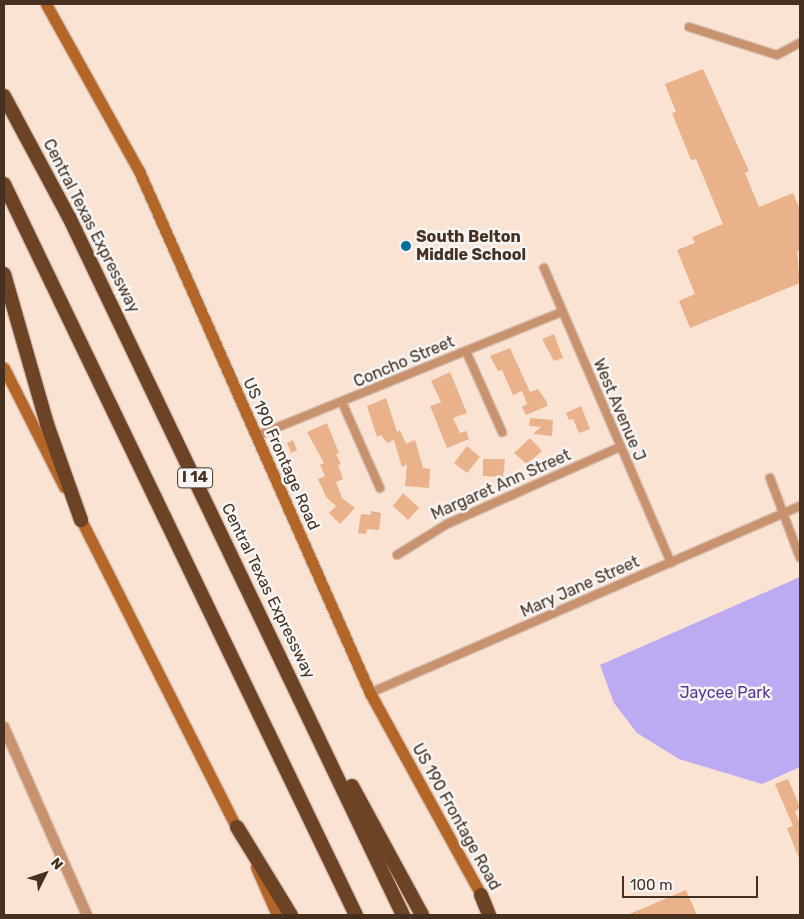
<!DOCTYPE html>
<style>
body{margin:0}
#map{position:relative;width:804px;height:919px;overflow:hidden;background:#fbe3d4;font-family:Rubik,sans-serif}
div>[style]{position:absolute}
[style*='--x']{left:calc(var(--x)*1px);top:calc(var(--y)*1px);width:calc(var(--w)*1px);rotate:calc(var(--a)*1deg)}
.green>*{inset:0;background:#bcaaf3}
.building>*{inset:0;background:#eab28b}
.roads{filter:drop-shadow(1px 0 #d7bfb0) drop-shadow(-1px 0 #d7bfb0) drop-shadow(0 1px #d7bfb0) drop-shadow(0 -1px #d7bfb0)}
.minor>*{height:8px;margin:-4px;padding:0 4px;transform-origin:4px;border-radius:4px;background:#c7926d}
.tertiary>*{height:10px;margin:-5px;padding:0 5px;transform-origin:5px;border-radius:5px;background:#c7926d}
.secondary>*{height:11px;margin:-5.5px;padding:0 5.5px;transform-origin:5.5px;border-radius:5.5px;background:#b36627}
.motorway>*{height:14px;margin:-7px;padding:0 7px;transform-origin:7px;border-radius:7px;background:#6c4324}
.dots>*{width:14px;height:14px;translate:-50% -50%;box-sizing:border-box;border:2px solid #f6f6f6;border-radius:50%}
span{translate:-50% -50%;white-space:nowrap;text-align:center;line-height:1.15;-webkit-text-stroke:5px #f6f6f6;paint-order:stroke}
.shield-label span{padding:1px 4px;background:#f6f6f6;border:1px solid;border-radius:4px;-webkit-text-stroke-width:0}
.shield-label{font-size:15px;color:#463020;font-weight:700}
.street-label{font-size:16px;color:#463020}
.poi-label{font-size:16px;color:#463020;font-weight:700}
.left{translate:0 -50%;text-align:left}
.park-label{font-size:16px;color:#593799}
.frame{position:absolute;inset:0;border:5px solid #463020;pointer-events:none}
.north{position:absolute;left:20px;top:849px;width:50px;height:50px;-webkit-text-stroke:4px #f6f6f6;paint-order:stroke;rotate:49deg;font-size:14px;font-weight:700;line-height:20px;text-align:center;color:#463020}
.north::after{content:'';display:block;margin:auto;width:18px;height:22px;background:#463020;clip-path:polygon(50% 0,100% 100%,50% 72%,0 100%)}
.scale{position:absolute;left:622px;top:876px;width:136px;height:22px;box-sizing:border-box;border:2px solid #463020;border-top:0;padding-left:6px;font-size:15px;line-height:18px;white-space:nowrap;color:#463020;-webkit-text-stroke:4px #f6f6f6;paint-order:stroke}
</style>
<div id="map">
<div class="green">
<div style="clip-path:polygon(800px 577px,800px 767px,762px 784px,679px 759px,637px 733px,614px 703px,600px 665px)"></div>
</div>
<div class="building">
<div style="clip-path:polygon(703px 69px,749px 171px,745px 173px,759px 207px,793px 193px,800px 210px,800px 250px,797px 252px,800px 283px,690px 328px,679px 301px,695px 294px,677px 250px,695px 243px,692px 237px,723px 224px,696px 159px,691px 160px,672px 113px,676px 112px,665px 84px)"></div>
<div style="clip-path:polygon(554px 334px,563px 358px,554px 361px,542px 339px)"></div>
<div style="clip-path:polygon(510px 348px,530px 392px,538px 389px,547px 402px,547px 406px,526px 415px,522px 407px,527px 404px,522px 391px,513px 395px,502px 370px,498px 371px,490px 356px)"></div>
<div style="clip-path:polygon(450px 372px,467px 413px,453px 418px,460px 433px,466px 431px,469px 439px,447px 448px,430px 406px,441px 402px,431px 381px)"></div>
<div style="clip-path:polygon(386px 398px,397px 432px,400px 430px,406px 444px,415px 440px,423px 468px,430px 469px,429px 488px,405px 486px,407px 464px,402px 467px,394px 440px,387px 443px,381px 435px,377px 437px,367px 406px)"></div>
<div style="clip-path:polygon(581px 406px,590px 429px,579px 433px,573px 419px,569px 420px,566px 413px)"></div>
<div style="clip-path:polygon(530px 418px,553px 420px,552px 436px,533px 434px,541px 427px,529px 426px)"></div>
<div style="clip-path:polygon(327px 423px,339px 453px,336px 454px,341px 464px,338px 465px,343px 479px,336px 482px,342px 498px,355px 508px,340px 524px,329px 513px,336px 506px,326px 497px,318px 479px,325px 476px,320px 465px,324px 463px,307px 432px)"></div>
<div style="clip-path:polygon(530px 438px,542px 451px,527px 464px,514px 453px)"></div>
<div style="clip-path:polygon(293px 440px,297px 450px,291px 453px,287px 443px)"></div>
<div style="clip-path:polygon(467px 446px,480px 457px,467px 473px,454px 463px)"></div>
<div style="clip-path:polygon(483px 459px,505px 459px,503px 477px,483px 476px)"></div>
<div style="clip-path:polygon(403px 493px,419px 508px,408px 520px,393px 506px)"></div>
<div style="clip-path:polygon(371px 511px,381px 513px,379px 530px,367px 529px,366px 534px,358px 533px,361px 514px,371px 515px)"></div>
<div style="clip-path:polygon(788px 779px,800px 807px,795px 812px,800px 823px,800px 861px,787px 828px,793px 826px,775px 784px)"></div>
<div style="clip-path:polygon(686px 890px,697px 915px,627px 915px)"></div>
</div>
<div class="roads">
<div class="minor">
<div style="--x:689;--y:27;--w:92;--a:17.7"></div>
<div style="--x:777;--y:55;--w:26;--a:-28"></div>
<div style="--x:544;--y:268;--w:321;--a:66.7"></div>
<div style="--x:466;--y:351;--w:89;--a:66"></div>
<div style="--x:342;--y:402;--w:94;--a:66.2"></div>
<div style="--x:256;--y:436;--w:330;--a:-22.1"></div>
<div style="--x:770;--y:478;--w:85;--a:69.4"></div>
<div style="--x:397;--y:555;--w:59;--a:-31.8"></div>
<div style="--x:447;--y:524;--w:189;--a:-24"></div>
<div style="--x:370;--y:693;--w:469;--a:-23.5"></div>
</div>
<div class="tertiary">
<div style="--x:4;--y:727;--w:206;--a:66.2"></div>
</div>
<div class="secondary">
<div style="--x:46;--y:4;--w:191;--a:60.9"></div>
<div style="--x:139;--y:171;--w:571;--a:66.13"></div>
<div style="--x:370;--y:693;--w:239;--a:61.2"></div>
<div style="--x:4;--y:368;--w:133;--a:63.2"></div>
<div style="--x:77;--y:512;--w:362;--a:63.2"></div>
<div style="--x:256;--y:867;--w:52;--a:66.4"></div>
</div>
<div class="motorway">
<div style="--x:4;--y:96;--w:137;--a:61.8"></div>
<div style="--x:69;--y:217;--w:774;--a:64.43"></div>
<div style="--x:4;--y:184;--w:811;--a:64.29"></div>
<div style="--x:4;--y:274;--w:156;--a:74"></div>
<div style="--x:47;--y:424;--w:102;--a:70.5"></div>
<div style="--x:352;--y:786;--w:147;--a:61.5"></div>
<div style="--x:237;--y:827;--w:103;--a:58.5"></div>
<div style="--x:481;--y:895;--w:22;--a:68"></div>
</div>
</div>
<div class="dots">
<div style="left:406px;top:246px;background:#026e9a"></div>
</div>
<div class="shield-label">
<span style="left:195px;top:478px">I 14</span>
</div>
<div class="street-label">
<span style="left:91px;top:226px;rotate:63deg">Central Texas Expressway</span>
<span style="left:404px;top:362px;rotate:-23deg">Concho Street</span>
<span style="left:619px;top:410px;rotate:67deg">West Avenue J</span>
<span style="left:281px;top:454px;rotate:66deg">US 190 Frontage Road</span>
<span style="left:501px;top:485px;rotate:-24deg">Margaret Ann Street</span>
<span style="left:580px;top:587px;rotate:-24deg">Mary Jane Street</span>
<span style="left:268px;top:591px;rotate:64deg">Central Texas Expressway</span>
<span style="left:456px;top:817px;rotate:61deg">US 190 Frontage Road</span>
</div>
<div class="poi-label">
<span class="left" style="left:416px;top:246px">South Belton<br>Middle School</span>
</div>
<div class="park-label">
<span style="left:725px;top:693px">Jaycee Park</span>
</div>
<div class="frame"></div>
<div class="north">N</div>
<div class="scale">100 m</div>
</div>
